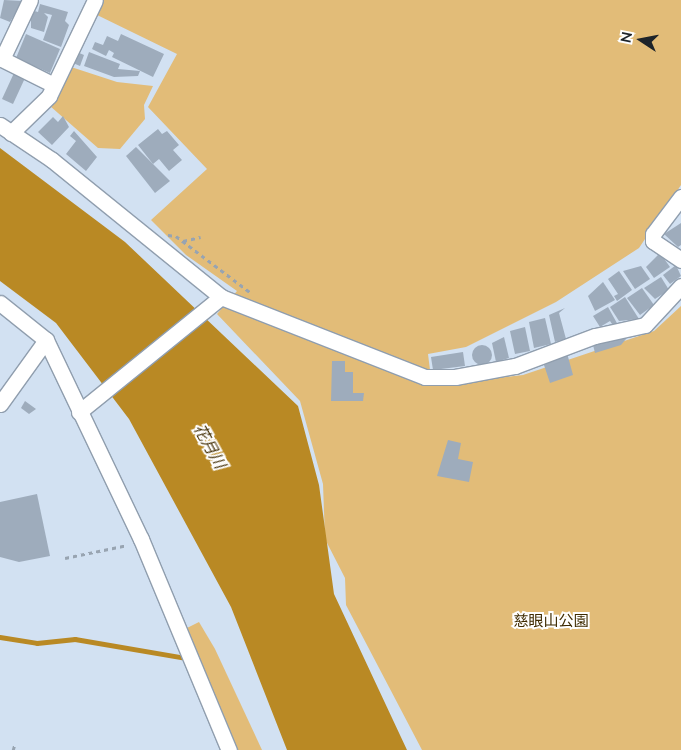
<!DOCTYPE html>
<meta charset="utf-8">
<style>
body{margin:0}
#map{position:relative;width:681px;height:750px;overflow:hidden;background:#d2e1f2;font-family:Lato,"Noto Sans JP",sans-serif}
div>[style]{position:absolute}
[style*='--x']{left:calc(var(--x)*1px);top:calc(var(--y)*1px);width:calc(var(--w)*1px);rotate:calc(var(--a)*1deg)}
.green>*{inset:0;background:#e2bc78}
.water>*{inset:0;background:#b98924}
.stream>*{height:4.5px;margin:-2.25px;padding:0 2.25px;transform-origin:2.25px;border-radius:2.25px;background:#b98924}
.building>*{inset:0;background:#9eacbc}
.round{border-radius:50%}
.path>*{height:2.5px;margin-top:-1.25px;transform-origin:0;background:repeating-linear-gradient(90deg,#98a4b1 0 4px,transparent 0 8px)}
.roads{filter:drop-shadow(1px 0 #909eae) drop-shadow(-1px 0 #909eae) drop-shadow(0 1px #909eae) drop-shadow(0 -1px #909eae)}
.minor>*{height:15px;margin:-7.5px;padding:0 7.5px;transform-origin:7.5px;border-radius:7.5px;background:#fff}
span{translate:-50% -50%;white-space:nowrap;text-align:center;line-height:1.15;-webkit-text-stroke:4px #fff;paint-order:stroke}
.park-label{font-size:15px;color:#3f2b01}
.water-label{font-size:16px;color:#453107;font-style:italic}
.north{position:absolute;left:616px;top:15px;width:50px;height:50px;-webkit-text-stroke:4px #fff;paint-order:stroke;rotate:281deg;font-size:14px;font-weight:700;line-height:20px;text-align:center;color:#1e242a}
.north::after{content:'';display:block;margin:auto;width:18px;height:22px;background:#1e242a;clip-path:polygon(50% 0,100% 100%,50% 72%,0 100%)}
</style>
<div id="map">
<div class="green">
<div style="clip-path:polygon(101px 0,681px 0,681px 185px,639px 248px,556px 302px,466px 347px,428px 354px,432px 386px,523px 375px,654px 331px,681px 306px,681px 750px,422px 750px,346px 605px,345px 578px,325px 539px,323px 484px,300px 401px,217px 314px,237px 291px,186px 255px,151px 220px,207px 169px,148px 107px,177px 54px,95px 14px)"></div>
<div style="clip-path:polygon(68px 66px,117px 82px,153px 86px,144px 105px,145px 119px,120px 149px,98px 148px,50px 106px)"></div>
<div style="clip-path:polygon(199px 622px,215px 649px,262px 750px,232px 750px,185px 629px)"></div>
</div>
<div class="water">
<div style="clip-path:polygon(0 148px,125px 242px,298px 406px,319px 485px,334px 594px,407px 750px,287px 750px,231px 607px,129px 419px,56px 323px,0 281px)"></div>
</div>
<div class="stream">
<div style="--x:0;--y:637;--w:37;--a:9"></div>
<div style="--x:37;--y:643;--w:38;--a:-6"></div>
<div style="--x:75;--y:639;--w:107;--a:9.7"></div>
</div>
<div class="building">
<div style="clip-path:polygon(4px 0,23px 1px,10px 22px,0 18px)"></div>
<div style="clip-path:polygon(40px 4px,68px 12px,65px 21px,69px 25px,61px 47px,43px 40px,52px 15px,44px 13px,48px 17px,44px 32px,31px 28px,31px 10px,38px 12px)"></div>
<div style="clip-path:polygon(26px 34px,60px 49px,50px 73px,16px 58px)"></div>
<div style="clip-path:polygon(121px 34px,164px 54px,153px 77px,112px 57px,114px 53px,109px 50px,106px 56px,92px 49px,95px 42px,103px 45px,107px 36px,118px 41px)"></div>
<div style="clip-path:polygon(77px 52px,84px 55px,80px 66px,73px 63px)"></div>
<div style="clip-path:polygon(89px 52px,120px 64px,118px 69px,140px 71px,138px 76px,114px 77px,84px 66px)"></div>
<div style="clip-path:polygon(14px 73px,25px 78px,13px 104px,2px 99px)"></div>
<div style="clip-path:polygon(63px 116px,69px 127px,52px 145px,38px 132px,53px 117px,58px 122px)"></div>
<div style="clip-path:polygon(158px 129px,162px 134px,167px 131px,179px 145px,173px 150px,182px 160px,169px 171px,159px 159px,153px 164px,138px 145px)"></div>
<div style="clip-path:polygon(74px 131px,97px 157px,86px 171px,66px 154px,76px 141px,70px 136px)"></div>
<div style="clip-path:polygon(136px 147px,170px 181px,155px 193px,126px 156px)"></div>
<div style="clip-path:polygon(681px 223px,681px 245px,678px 247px,664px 234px)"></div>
<div style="clip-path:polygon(660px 253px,670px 267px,654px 278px,646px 267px)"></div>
<div style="clip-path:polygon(676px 265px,681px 276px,670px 284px,663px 275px)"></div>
<div style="clip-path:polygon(641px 266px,650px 279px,635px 289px,623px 271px)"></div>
<div style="clip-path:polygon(619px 271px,632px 290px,617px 301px,614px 296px,618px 294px,608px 279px)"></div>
<div style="clip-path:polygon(661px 277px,669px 290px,655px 299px,644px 288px)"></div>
<div style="clip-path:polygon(603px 282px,615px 300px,595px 311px,588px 296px)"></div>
<div style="clip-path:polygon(642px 288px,654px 305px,640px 315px,627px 298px)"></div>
<div style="clip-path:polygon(625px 297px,639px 319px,619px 321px,610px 307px)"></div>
<div style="clip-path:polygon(608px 307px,618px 325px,614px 327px,610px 321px,600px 327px,593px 316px)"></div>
<div style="clip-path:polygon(565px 308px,559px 313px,566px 339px,555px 342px,549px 315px)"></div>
<div style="clip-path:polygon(545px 318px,551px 344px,534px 348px,529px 322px)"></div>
<div style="clip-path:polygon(525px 327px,530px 351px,515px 354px,510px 331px)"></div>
<div style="clip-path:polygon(623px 335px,626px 339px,621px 345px,595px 353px,593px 345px)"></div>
<div style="clip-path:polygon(504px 337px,509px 358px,496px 362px,492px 343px)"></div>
<div class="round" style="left:472px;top:345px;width:20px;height:20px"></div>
<div style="clip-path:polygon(463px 352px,465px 366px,433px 370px,431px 357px)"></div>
<div style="clip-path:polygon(567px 353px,573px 375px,550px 383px,544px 365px)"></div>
<div style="clip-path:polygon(332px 361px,345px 361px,345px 372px,353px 372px,353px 393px,364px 393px,363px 401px,331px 401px)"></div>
<div style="clip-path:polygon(25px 401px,36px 409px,29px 414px,21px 408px)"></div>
<div style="clip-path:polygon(448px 440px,461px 443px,458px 459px,473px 462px,469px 482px,437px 476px)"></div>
<div style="clip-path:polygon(37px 494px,50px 556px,19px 562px,0 557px,0 502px)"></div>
</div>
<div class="path">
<div style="--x:168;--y:235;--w:8;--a:7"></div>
<div style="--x:176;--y:236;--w:94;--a:37.2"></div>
<div style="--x:183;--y:241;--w:18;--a:-13"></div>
<div style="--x:65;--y:558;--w:64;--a:-11.7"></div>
<div style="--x:13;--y:750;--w:7;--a:-74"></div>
</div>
<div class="roads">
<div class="minor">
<div style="--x:0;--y:58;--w:60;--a:26.6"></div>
<div style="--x:2;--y:59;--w:65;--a:-64.6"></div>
<div style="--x:0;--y:125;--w:63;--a:33.9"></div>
<div style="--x:52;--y:160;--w:218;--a:39"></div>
<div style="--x:221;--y:297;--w:219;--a:21.4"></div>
<div style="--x:425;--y:377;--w:30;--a:0"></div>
<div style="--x:455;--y:377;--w:61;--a:-10.4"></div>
<div style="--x:515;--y:366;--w:85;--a:-20.6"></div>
<div style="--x:595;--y:336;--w:51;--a:-12.4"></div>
<div style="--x:645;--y:325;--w:53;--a:-47.3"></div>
<div style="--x:11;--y:133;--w:53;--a:-44.2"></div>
<div style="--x:49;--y:96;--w:106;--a:-64.4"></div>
<div style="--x:681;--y:197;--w:46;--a:127.1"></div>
<div style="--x:653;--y:234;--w:7;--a:90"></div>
<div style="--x:653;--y:241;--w:34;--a:34"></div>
<div style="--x:0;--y:303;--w:59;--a:38.8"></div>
<div style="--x:46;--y:340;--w:221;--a:64.5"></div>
<div style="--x:141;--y:539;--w:229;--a:67.4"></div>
<div style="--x:0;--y:404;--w:79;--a:-54.3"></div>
<div style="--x:79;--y:412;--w:183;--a:-39"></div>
</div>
</div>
<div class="park-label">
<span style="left:551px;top:621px">慈眼山公園</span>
</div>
<div class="water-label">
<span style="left:210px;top:446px;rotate:61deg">花月川</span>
</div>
<div class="north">N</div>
</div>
